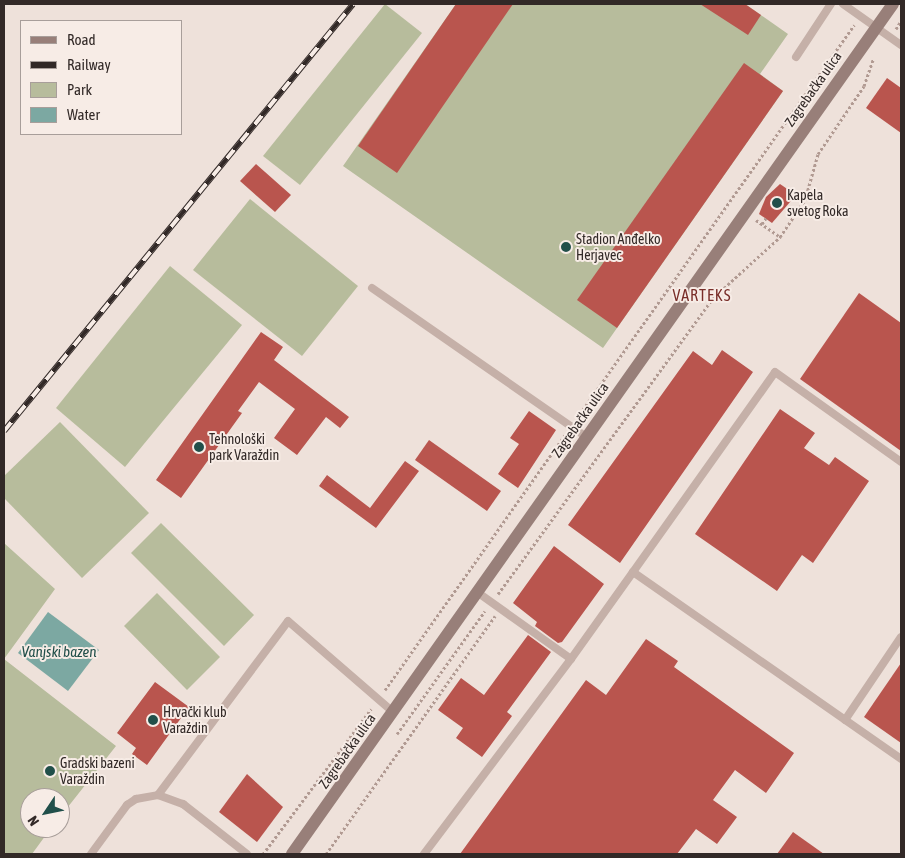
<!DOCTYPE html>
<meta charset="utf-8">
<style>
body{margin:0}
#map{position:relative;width:905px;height:858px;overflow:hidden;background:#eee1da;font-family:"Asap Condensed",sans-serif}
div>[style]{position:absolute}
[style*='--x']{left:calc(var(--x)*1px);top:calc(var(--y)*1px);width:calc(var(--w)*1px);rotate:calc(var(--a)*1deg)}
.green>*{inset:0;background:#b7bc9c}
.water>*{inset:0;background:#7ca8a2}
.building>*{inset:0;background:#b9554e}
.path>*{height:3px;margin-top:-1.5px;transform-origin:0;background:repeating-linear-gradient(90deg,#b19a92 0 2.5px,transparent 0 5px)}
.lane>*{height:8px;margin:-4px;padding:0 4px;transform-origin:4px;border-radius:4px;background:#c5b0a8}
.secondary>*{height:12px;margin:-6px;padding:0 6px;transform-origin:6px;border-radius:6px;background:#987f79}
.rail>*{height:5.5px;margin-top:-2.75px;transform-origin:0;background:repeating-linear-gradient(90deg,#f7ece6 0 11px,#322927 0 22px);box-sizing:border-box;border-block:1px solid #322927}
.dots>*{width:14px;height:14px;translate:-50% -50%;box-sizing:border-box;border:2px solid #f7ece6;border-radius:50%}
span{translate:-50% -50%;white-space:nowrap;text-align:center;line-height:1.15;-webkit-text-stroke:4px #f7ece6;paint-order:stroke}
.street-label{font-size:14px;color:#322927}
.poi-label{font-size:14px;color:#322927}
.left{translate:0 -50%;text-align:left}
.water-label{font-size:15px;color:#214f4a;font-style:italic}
.quarter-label{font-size:16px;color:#792e29;letter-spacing:1px}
.frame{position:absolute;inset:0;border:5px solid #322927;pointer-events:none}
.legend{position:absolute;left:20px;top:20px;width:162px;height:115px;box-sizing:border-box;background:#f7ece6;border:1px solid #a89e9a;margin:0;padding:6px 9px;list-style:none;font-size:15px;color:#322927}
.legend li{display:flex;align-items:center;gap:10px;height:25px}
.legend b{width:25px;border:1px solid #a89e9a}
.north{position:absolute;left:20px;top:788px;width:50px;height:50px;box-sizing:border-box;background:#f7ece6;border:1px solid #a89e9a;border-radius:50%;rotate:236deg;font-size:14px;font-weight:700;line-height:20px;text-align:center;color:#322927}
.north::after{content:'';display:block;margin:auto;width:18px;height:22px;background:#214f4a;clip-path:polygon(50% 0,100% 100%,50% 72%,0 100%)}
</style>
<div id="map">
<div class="green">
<div style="clip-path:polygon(385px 4px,422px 33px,300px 185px,263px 156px)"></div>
<div style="clip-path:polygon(456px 4px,745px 4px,788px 34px,760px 74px,783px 91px,603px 348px,343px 166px)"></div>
<div style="clip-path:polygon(250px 199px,358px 286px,302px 356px,193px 270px)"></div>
<div style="clip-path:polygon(170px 266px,242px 325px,125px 467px,56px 408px)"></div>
<div style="clip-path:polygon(60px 422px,149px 513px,82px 578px,4px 498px,4px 476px)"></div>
<div style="clip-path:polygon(161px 523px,254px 615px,224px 646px,131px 553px)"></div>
<div style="clip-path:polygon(4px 543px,55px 589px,4px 659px,116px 746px,60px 817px,60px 798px,30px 798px,30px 828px,51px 828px,32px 854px,4px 854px)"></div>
<div style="clip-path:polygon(157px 593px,220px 657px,187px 690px,124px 626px)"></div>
</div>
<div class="water">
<div style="clip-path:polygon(48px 612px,99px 650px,68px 691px,18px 653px)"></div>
</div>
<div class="building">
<div style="clip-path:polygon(456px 4px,513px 4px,397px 173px,358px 146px)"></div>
<div style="clip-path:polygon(700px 4px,745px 4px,761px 15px,748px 35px)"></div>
<div style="clip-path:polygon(744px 63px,783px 91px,617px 328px,577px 300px)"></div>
<div style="clip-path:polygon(887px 78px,901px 88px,901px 133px,866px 108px)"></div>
<div style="clip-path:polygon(256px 164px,291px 195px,275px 212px,240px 181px)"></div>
<div style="clip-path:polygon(780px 184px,796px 195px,772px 223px,759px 214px,766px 197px)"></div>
<div style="clip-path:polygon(859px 293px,901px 323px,901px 451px,800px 379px)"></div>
<div style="clip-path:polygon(261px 332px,283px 347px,274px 360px,349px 417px,340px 428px,326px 417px,297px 455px,274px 438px,295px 409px,259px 382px,238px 411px,242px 413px,181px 498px,156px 480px)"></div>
<div style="clip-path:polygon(722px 350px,753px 372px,620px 563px,568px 525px,693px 351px,712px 365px)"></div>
<div style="clip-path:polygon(780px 409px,815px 433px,804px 448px,829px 465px,835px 457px,869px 481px,813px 563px,802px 555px,777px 591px,695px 534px)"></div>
<div style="clip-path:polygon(529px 411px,556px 430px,518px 488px,498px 474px,519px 444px,510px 438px)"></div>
<div style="clip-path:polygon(429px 440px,501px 491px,487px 511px,415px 460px)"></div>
<div style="clip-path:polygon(405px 461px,419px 471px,376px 528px,319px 486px,327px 475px,370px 508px)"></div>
<div style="clip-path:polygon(554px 546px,604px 584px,562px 642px,558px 643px,535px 626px,537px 622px,513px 603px)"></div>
<div style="clip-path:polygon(528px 635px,551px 652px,507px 712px,512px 716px,482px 757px,456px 738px,463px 728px,438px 710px,461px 678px,484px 695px)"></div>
<div style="clip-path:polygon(646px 639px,678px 661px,674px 667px,794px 753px,766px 793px,735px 770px,713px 800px,737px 817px,717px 844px,696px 829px,677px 854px,460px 854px,586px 680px,606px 695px)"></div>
<div style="clip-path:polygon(901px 663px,901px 743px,864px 717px)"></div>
<div style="clip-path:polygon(155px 682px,189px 707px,147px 765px,132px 754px,136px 748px,117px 733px)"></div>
<div style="clip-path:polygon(247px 774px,283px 807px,257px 842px,219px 812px)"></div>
<div style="clip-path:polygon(793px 832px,824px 854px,777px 854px)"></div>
</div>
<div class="path">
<div style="--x:896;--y:29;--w:9;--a:-58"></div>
<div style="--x:756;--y:220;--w:29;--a:35"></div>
<div style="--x:762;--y:224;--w:7;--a:-56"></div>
<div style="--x:577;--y:418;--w:481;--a:-54.8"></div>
<div style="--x:498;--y:594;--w:366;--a:-54"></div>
<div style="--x:713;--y:298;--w:91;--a:-42.3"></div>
<div style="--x:780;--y:237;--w:45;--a:-56"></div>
<div style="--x:805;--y:200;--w:48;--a:-74.2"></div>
<div style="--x:818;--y:154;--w:82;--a:-55.9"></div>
<div style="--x:864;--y:86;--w:28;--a:-71"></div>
<div style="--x:385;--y:690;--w:312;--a:-54.8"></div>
<div style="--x:397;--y:734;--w:151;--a:-54.4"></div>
<div style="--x:263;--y:854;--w:181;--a:-53.3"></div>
<div style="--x:326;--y:854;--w:292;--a:-54.6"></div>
</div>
<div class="lane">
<div style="--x:843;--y:4;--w:71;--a:35.3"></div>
<div style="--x:796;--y:57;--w:64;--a:-56.6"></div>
<div style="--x:372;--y:288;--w:261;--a:34.8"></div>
<div style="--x:633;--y:572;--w:245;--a:-54.6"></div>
<div style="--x:775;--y:372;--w:155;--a:35.5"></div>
<div style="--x:571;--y:659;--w:107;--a:-54.5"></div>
<div style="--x:633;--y:572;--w:327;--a:34.9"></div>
<div style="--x:845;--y:720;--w:100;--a:-56"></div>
<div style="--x:158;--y:795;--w:217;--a:-53.2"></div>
<div style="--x:288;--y:621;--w:139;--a:40.9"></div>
<div style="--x:91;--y:854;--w:61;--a:-53.7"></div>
<div style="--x:127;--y:805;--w:11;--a:-34"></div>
<div style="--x:136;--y:799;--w:22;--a:-10"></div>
<div style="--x:158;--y:795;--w:27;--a:20"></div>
<div style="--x:183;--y:804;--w:81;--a:38"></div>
<div style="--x:424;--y:854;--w:244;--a:-53"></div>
<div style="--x:571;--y:659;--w:115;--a:-144.5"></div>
</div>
<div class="secondary">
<div style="--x:292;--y:854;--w:1041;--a:-54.74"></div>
</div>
<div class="rail">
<div style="--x:4;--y:431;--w:551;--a:-50.74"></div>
</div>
<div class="dots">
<div style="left:777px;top:203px;background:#214f4a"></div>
<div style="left:566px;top:247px;background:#214f4a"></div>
<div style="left:199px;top:447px;background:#214f4a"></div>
<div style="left:153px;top:720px;background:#214f4a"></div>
<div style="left:50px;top:771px;background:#214f4a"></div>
</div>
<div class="street-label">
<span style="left:813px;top:89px;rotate:-55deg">Zagrebačka ulica</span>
<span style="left:580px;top:420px;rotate:-55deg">Zagrebačka ulica</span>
<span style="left:347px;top:751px;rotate:-55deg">Zagrebačka ulica</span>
</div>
<div class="poi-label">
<span class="left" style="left:787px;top:203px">Kapela<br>svetog Roka</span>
<span class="left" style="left:576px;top:247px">Stadion Anđelko<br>Herjavec</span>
<span class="left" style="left:209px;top:447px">Tehnološki<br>park Varaždin</span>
<span class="left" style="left:163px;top:720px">Hrvački klub<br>Varaždin</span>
<span class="left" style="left:60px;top:771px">Gradski bazeni<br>Varaždin</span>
</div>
<div class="water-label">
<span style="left:59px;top:652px">Vanjski bazen</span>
</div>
<div class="quarter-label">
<span style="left:702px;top:295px">VARTEKS</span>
</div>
<div class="frame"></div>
<ul class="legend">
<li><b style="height:6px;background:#987f79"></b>Road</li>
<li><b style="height:6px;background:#322927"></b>Railway</li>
<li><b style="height:14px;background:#b7bc9c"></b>Park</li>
<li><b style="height:14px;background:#7ca8a2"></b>Water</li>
</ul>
<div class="north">N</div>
</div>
